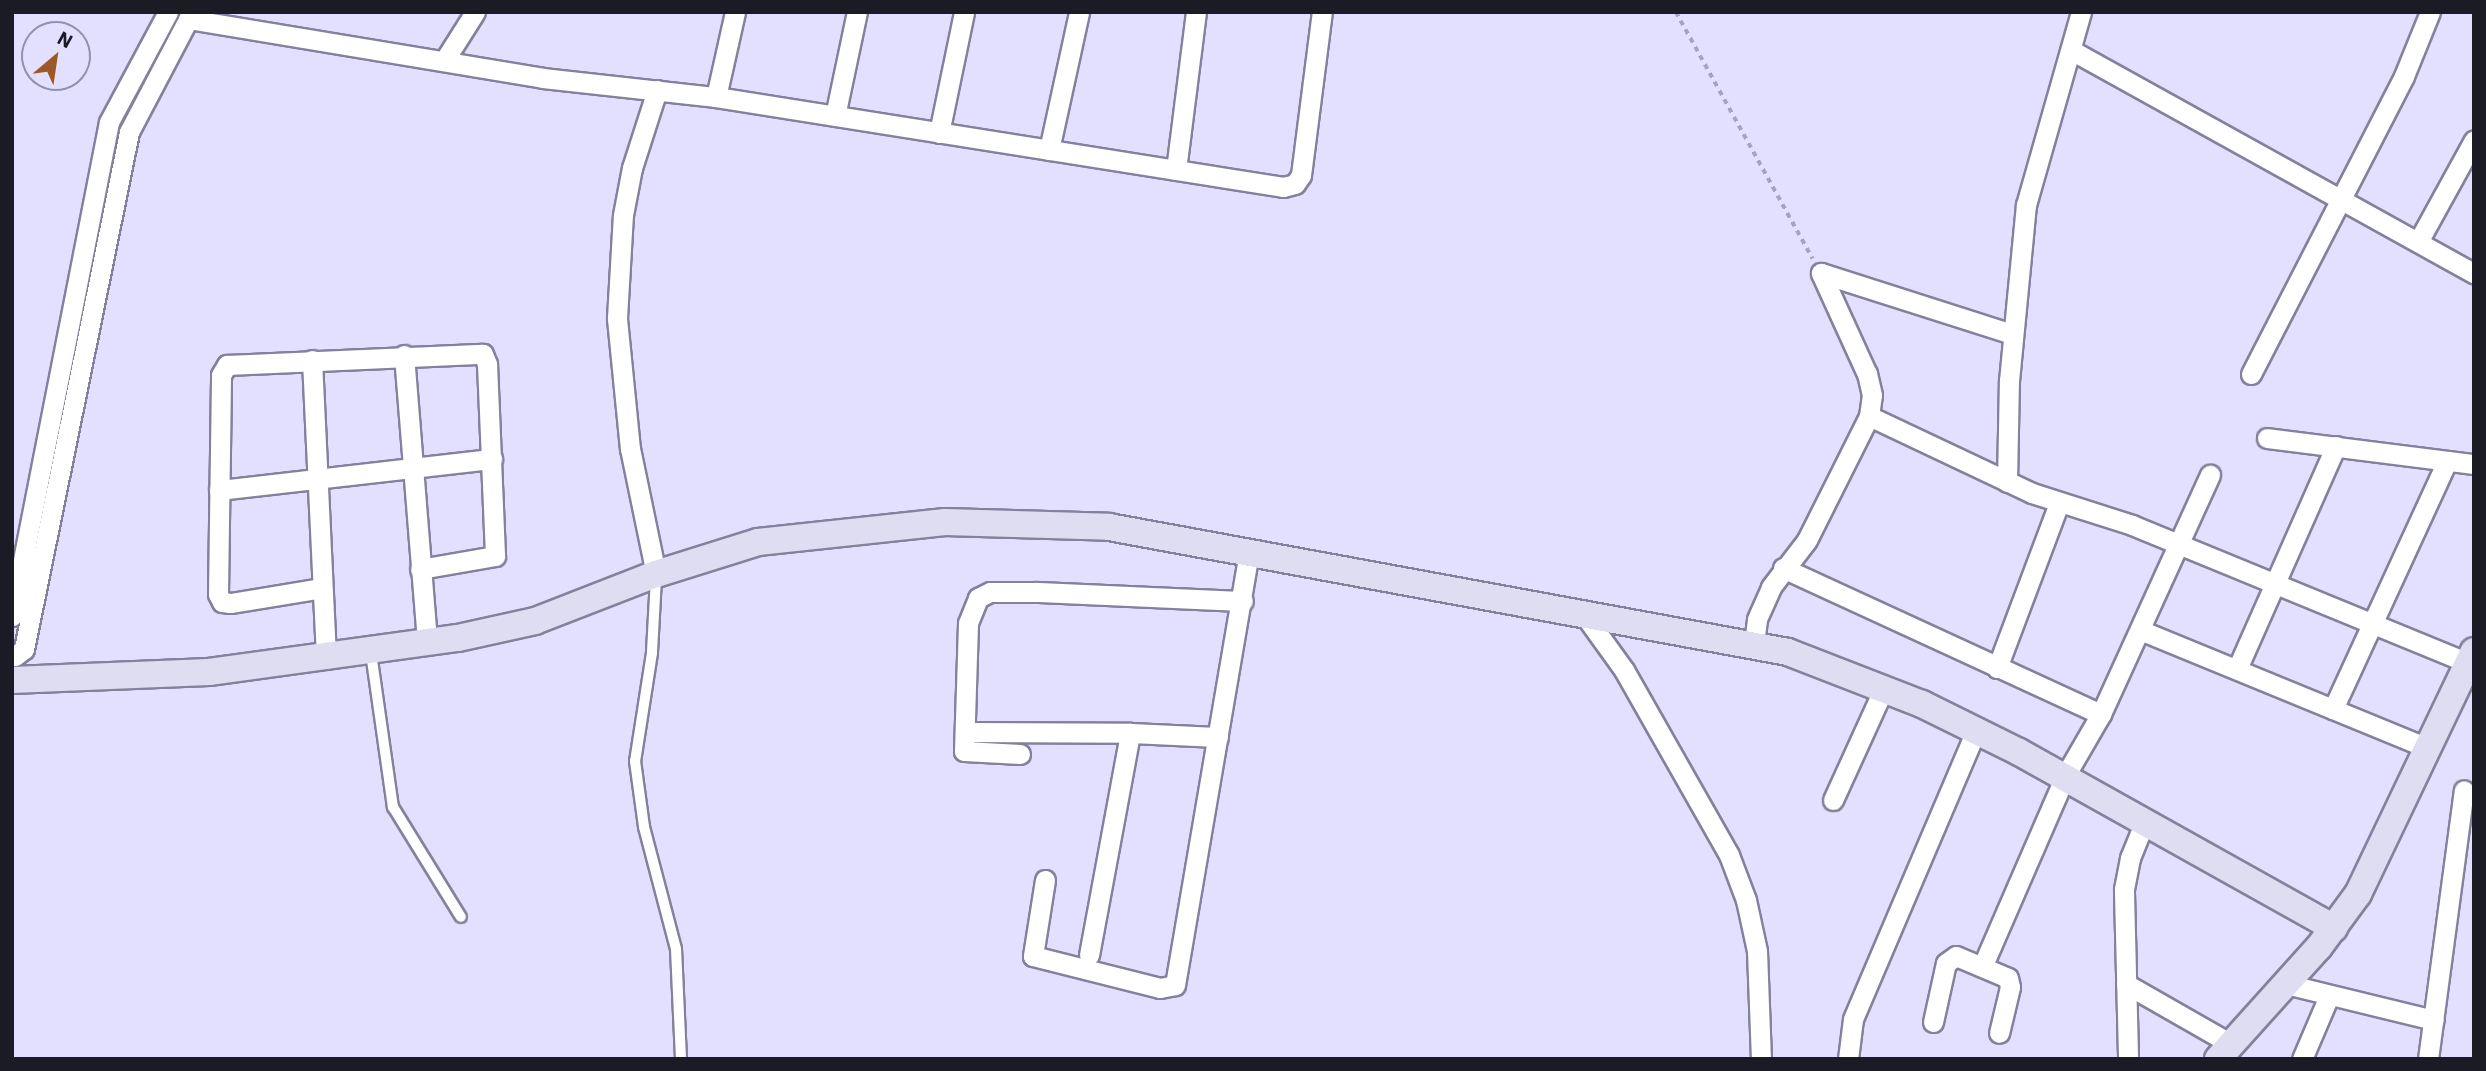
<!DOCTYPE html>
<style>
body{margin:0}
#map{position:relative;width:2486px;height:1071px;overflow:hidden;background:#e2e0fe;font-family:"IBM Plex Sans",sans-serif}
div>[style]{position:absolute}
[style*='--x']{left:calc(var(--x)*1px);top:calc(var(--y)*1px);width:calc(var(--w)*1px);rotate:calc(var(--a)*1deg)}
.path>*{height:3.5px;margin-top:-1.75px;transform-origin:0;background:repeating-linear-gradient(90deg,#a5a4bc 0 5px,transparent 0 10px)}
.roads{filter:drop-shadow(2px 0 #83819c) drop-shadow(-2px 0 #83819c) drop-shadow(0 2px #83819c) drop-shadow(0 -2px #83819c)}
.lane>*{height:10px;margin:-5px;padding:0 5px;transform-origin:5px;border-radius:5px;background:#fff}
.street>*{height:19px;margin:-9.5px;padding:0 9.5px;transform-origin:9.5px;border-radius:9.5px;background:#fff}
.secondary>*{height:26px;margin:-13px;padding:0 13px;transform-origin:13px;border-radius:13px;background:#dfddf2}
span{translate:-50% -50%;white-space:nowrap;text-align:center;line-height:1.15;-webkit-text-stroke:6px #e2e0fe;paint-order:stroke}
.frame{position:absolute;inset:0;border:14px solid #1b1b25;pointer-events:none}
.north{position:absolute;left:21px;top:21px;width:70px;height:70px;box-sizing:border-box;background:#e2e0fe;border:2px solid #9291a7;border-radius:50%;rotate:29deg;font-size:19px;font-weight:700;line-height:28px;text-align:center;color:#1b1b25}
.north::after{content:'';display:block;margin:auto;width:24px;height:32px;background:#9b5a25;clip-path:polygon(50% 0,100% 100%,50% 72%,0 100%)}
</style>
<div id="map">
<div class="path">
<div style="--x:1676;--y:12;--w:282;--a:61"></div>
</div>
<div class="roads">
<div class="lane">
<div style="--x:656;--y:578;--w:75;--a:93.1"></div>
<div style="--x:652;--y:653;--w:109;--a:98.9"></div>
<div style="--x:635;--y:761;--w:67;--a:82.2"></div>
<div style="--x:644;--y:827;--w:126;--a:75.3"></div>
<div style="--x:676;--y:949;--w:110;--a:87.4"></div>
<div style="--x:371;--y:653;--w:156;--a:81.9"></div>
<div style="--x:393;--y:807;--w:129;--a:58.3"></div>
</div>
<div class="street">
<div style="--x:188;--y:19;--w:360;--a:9.4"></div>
<div style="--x:543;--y:78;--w:174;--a:6.3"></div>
<div style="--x:716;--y:97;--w:574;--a:9.02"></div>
<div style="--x:1283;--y:187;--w:12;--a:-14"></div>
<div style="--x:1295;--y:184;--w:11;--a:-56"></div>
<div style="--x:1301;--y:175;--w:164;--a:-82.7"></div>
<div style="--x:2071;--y:50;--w:461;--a:29"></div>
<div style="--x:444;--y:61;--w:58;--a:-57.7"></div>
<div style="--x:716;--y:97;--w:87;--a:-77.4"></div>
<div style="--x:835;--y:116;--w:106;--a:-78.1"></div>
<div style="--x:939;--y:133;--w:124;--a:-78.3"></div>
<div style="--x:1049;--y:150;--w:141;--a:-77.7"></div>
<div style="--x:1176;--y:170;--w:159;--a:-82.8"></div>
<div style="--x:2418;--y:242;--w:116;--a:-61.2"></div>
<div style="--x:1821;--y:273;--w:201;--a:17.7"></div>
<div style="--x:404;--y:355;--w:289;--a:85.4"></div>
<div style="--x:312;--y:360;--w:299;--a:87.3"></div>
<div style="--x:2251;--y:374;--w:335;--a:-62.8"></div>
<div style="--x:2404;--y:76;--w:69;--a:-67.9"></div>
<div style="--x:1869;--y:416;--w:180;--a:25.3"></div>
<div style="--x:2032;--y:493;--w:105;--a:17.7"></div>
<div style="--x:2132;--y:525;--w:363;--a:22.3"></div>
<div style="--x:2267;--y:438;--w:209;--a:7.2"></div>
<div style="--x:2007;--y:482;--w:101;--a:-88.9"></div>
<div style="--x:2009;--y:381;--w:177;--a:-84.5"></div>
<div style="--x:2026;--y:205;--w:201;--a:-74.1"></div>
<div style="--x:219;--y:490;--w:275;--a:-6.5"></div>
<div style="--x:1783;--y:568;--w:350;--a:24.7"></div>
<div style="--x:656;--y:574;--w:128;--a:-101.7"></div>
<div style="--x:630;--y:449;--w:132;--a:-95.7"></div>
<div style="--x:617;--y:318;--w:103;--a:-86.7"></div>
<div style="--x:623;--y:215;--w:48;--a:-79.2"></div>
<div style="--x:632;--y:168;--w:82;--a:-72.2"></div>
<div style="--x:322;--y:588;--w:93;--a:170.7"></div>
<div style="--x:230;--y:603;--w:8;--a:-173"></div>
<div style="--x:222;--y:602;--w:9;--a:-117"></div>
<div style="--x:218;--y:594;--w:219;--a:-89.2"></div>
<div style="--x:221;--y:375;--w:12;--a:-59"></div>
<div style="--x:227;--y:365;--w:256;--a:-2.5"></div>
<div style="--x:483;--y:354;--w:11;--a:68"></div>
<div style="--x:487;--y:364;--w:192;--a:87.6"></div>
<div style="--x:495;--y:556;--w:76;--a:170.2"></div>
<div style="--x:1583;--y:613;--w:70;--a:54.3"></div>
<div style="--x:1624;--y:670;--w:213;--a:60.4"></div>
<div style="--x:1729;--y:855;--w:48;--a:69.3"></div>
<div style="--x:1746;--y:900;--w:52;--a:77.8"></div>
<div style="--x:1757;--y:951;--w:108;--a:87.9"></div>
<div style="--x:12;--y:616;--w:503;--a:-78.89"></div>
<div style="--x:109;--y:122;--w:125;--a:-61.8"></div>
<div style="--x:2140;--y:630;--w:311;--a:22.3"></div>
<div style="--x:1754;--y:644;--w:25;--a:-83"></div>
<div style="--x:1757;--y:619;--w:35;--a:-66"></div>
<div style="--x:1771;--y:587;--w:59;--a:-52.5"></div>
<div style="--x:1807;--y:540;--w:139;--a:-63.4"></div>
<div style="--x:1869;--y:416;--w:21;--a:-82"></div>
<div style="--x:1872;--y:395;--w:22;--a:-103"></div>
<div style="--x:1867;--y:374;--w:111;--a:-114.5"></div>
<div style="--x:15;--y:656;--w:11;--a:-38"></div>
<div style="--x:24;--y:649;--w:528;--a:-78.52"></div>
<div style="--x:129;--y:132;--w:136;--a:-62.3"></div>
<div style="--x:1997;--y:668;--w:176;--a:-69.4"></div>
<div style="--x:2237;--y:669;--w:244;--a:-66.1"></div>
<div style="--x:2333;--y:709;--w:273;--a:-65.3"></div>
<div style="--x:966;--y:732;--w:164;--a:0.3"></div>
<div style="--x:1020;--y:754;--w:56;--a:-176.9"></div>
<div style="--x:964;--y:751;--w:128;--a:-88.2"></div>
<div style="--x:968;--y:623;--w:27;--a:-68"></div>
<div style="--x:978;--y:598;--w:13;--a:-27"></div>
<div style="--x:990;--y:592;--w:47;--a:0"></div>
<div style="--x:1037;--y:592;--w:206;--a:2.5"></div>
<div style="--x:1833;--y:800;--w:123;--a:-65.5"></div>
<div style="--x:1045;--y:880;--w:77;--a:99"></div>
<div style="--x:1033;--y:956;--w:131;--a:14.1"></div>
<div style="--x:1160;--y:988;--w:15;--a:-11"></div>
<div style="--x:1175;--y:985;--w:441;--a:-80.3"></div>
<div style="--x:1089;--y:955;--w:226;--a:-79.5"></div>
<div style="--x:1130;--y:733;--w:88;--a:2.6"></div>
<div style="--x:1983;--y:965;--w:206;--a:-66.5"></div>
<div style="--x:2065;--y:776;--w:72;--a:-59.9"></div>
<div style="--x:2101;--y:714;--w:263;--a:-65.5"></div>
<div style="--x:2126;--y:984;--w:121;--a:29.7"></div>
<div style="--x:2286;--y:984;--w:152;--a:13.7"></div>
<div style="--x:1933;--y:1022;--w:60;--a:-77.6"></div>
<div style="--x:1946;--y:963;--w:12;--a:-35"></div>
<div style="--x:1956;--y:956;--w:56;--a:22.9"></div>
<div style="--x:2008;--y:978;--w:9;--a:77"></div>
<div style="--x:2010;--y:987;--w:47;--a:103.4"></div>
<div style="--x:2128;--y:1056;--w:167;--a:-91.4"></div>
<div style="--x:2124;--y:889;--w:32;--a:-79"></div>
<div style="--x:2130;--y:858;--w:37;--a:-68"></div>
<div style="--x:1848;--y:1059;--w:40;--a:-82.9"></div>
<div style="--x:1853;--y:1019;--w:313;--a:-66.9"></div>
<div style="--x:2302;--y:1059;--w:69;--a:-66.8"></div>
<div style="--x:2428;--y:1059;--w:271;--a:-82.4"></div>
</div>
<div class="secondary">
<div style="--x:12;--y:680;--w:197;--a:-2.3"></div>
<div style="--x:209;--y:672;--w:251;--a:-7.8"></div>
<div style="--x:458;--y:638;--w:79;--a:-12.4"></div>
<div style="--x:535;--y:621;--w:130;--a:-21.2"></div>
<div style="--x:656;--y:574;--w:107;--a:-17.4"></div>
<div style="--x:758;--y:542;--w:188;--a:-6.1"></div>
<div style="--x:945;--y:522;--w:164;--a:1.7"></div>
<div style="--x:1109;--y:527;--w:690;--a:10.43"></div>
<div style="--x:1788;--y:652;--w:144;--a:21.2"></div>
<div style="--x:1922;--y:704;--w:108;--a:26.3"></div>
<div style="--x:2019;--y:752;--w:361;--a:29.2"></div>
<div style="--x:2218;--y:1059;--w:151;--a:-48"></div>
<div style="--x:2319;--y:947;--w:66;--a:-53.7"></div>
<div style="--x:2358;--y:894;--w:269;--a:-64.5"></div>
</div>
</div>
<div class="frame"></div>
<div class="north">N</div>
</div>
